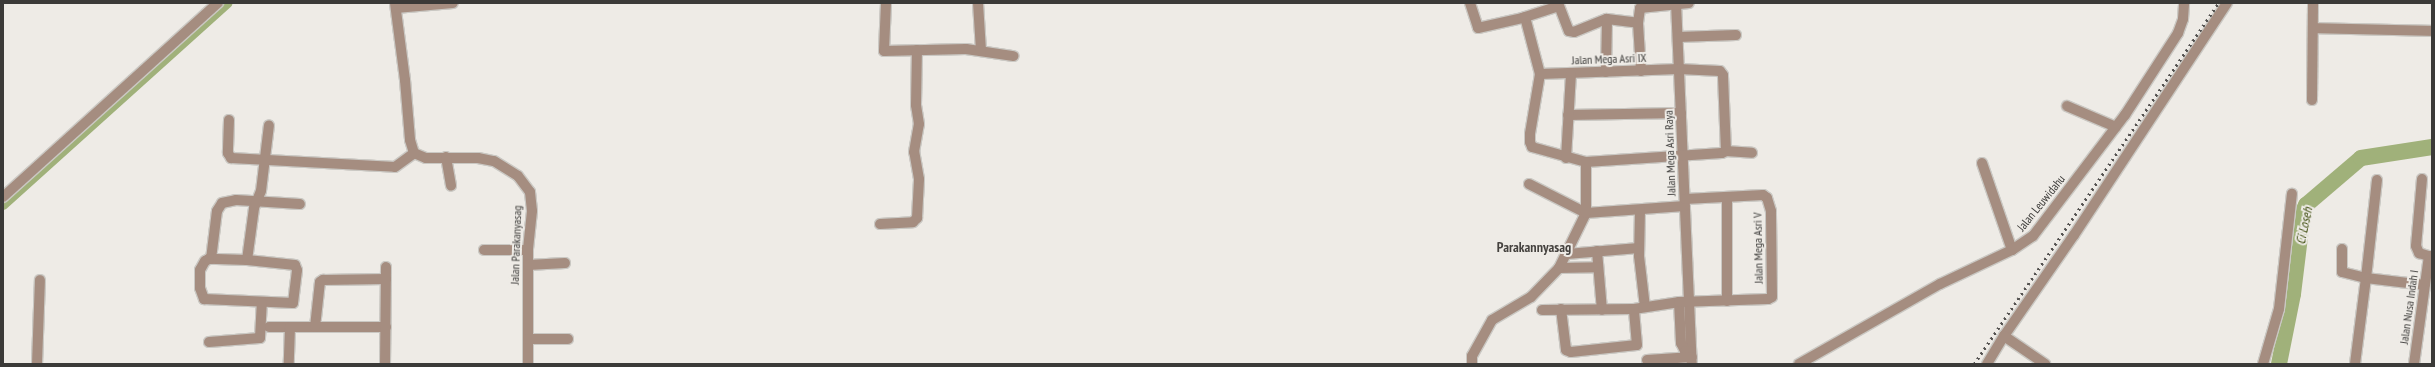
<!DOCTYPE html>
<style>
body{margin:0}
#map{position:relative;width:2435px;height:367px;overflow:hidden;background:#eeebe6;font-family:"PT Sans Narrow",sans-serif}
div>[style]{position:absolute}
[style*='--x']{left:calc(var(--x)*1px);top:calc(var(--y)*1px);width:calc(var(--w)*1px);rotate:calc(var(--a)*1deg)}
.canal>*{height:9px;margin:-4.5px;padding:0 4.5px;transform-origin:4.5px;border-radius:4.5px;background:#a0b17a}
.river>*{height:16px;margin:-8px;padding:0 8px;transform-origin:8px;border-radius:8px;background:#a0b17a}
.roads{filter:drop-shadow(1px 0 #cac8c3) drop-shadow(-1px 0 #cac8c3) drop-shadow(0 1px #cac8c3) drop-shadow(0 -1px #cac8c3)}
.minor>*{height:10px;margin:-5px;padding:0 5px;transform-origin:5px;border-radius:5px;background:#a58d80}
.rail>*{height:2.5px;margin-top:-1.25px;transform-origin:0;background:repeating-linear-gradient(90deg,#555351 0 2px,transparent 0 6px)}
span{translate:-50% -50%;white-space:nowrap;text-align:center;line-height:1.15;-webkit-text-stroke:4px #eeebe6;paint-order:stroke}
.street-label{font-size:12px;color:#3b3a38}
.water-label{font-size:13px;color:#3d4c0d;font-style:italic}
.quarter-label{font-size:14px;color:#45423f;font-weight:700}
.frame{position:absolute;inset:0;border:4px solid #3b3a38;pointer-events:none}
</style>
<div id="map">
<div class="canal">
<div style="--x:3;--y:205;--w:302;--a:-42"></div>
</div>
<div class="river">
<div style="--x:2279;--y:364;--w:71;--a:-78.7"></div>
<div style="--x:2293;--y:294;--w:83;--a:-83"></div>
<div style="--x:2303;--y:212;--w:8;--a:-67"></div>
<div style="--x:2306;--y:205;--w:72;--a:-40.5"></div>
<div style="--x:2361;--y:158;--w:72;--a:-8.8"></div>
</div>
<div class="roads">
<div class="minor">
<div style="--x:395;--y:3;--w:78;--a:82.6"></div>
<div style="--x:405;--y:80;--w:60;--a:85.2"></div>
<div style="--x:410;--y:140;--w:14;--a:73"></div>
<div style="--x:414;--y:153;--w:13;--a:23"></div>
<div style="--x:426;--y:158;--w:52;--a:0"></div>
<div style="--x:478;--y:158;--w:16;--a:11"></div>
<div style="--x:494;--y:161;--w:28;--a:32"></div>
<div style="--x:518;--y:176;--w:20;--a:53"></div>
<div style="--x:530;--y:192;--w:19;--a:84"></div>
<div style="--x:532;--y:211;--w:39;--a:96"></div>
<div style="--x:528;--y:250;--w:114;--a:90"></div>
<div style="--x:886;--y:3;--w:48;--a:92.4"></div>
<div style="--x:884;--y:51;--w:82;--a:-1.4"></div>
<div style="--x:966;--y:49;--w:48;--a:8.5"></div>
<div style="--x:978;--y:3;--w:48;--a:86.4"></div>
<div style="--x:1470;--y:3;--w:26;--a:72"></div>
<div style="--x:1478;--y:28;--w:45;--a:-12.8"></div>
<div style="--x:1522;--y:18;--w:38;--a:-18"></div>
<div style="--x:1558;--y:3;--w:30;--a:69"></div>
<div style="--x:1569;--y:31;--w:5;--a:11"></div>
<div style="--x:1574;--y:32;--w:35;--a:-22"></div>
<div style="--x:1676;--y:3;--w:361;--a:87.5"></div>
<div style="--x:396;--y:8;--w:57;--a:-5"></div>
<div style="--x:1525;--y:17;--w:59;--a:75.3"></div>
<div style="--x:1540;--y:74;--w:61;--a:99.5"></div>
<div style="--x:1530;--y:134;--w:8;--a:90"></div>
<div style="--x:1530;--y:142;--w:5;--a:68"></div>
<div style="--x:1532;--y:147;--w:56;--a:15.5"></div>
<div style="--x:1586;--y:162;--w:136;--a:-3.8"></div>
<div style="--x:1722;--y:153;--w:4;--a:-27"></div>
<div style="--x:1726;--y:151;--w:76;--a:-92.3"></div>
<div style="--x:1723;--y:75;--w:5;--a:-127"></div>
<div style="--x:1720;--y:71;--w:41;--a:-177.2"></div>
<div style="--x:1679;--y:69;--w:139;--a:177.9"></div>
<div style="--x:2313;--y:28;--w:119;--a:1.4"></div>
<div style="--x:1678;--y:37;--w:58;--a:-2"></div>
<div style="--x:1641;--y:71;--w:48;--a:-93.6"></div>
<div style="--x:1638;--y:23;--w:15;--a:-82"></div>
<div style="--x:1640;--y:8;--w:49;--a:-5.8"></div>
<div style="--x:1606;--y:72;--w:53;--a:-88.9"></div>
<div style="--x:1607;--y:19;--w:31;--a:7"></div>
<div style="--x:2312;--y:100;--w:97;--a:-89.4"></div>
<div style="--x:2067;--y:106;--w:53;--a:23.2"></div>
<div style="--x:1568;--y:115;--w:113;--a:-1"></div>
<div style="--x:229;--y:120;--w:33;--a:92"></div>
<div style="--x:228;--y:153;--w:6;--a:59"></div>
<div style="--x:231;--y:158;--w:164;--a:3.1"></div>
<div style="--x:395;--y:167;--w:24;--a:-36"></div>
<div style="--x:1726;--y:151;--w:26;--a:4"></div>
<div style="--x:446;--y:157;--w:29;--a:80"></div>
<div style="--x:1566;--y:158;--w:84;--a:-86.6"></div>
<div style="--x:1982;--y:163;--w:92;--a:71"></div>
<div style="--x:2422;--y:179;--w:67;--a:95.1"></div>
<div style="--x:2416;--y:246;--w:8;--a:67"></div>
<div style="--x:2419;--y:253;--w:10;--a:17"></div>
<div style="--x:2377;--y:180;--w:99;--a:96.4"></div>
<div style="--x:2366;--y:278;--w:59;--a:6.8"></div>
<div style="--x:1529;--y:184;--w:64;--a:27"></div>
<div style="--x:1586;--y:213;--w:99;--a:-4"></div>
<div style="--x:3;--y:197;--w:290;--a:-42.1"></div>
<div style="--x:1727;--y:197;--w:104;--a:90"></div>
<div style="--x:1640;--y:210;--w:46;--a:91.2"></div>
<div style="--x:1639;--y:256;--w:51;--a:83.3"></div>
<div style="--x:880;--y:224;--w:33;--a:-3"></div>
<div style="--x:913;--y:222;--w:6;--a:-45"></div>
<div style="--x:917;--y:218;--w:39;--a:-87"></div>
<div style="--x:919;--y:179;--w:27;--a:-100"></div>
<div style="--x:914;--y:152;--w:28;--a:-80"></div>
<div style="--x:919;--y:124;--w:19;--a:-99"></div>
<div style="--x:916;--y:105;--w:55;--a:-89"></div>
<div style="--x:2342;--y:249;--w:23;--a:90"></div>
<div style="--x:2342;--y:272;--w:25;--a:14"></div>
<div style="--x:2366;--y:278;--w:87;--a:97.3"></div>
<div style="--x:484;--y:250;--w:44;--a:0"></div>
<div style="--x:1597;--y:251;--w:59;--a:85.2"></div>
<div style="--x:1567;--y:254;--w:72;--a:-4.8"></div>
<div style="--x:211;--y:259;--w:48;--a:-82.9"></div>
<div style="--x:217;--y:211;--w:9;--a:-58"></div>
<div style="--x:222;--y:203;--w:14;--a:-12"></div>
<div style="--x:236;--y:200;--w:64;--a:3.6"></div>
<div style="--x:247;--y:260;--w:38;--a:-178"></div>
<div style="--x:209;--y:259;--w:4;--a:153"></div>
<div style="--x:205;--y:261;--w:10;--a:119"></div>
<div style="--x:200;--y:270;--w:18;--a:90"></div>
<div style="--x:200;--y:288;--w:12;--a:70"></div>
<div style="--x:204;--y:299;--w:89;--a:2.6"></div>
<div style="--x:293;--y:303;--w:33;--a:-83"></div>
<div style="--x:297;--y:270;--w:5;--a:-112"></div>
<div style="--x:295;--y:265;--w:48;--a:-174.1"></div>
<div style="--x:247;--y:260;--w:52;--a:-82.3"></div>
<div style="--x:254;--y:208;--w:18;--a:-68"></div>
<div style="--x:261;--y:191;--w:66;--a:-83.1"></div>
<div style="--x:528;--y:265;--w:37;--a:-3"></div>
<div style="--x:1559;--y:268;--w:39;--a:-1"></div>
<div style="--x:1679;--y:302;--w:41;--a:87.2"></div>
<div style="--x:1681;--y:343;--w:9;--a:63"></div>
<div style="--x:1685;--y:351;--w:6;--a:9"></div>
<div style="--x:1561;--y:309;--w:41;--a:83"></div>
<div style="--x:1566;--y:350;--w:5;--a:22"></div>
<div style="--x:1571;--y:352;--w:66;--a:-6.1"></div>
<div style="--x:1637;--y:345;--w:36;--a:-95"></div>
<div style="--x:1634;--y:309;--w:46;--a:-8.8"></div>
<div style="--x:1679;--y:302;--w:89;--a:-1.9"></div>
<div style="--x:1768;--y:299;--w:4;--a:-27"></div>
<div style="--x:1772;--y:297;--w:86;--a:-90.7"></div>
<div style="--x:1771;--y:211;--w:14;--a:-107"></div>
<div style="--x:1767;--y:198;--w:5;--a:-143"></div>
<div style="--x:1763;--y:195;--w:78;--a:177.1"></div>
<div style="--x:1542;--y:310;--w:92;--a:-0.6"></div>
<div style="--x:269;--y:327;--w:21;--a:0"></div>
<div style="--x:290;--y:327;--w:37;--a:92"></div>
<div style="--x:290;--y:327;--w:96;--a:0"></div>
<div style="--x:315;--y:327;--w:45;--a:-83.7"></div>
<div style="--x:320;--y:282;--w:4;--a:-34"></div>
<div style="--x:323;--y:280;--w:63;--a:-0.9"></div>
<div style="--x:2004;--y:336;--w:123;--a:-55.3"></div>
<div style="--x:2074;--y:235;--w:278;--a:-56.6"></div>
<div style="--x:528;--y:339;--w:40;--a:0"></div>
<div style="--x:209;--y:342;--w:51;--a:-4.5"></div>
<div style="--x:260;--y:338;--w:35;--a:-87"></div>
<div style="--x:1647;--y:360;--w:45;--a:-3.8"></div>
<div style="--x:37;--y:364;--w:84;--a:-88"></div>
<div style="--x:385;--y:364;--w:97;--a:-89.4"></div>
<div style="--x:1472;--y:364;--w:8;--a:-90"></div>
<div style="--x:1472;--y:356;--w:41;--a:-60.9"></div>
<div style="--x:1492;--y:320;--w:45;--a:-30.5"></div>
<div style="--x:1531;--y:297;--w:40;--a:-46"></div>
<div style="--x:1559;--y:268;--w:61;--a:-63.9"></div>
<div style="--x:1586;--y:213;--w:51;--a:-90"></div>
<div style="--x:1799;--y:364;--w:162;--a:-29.6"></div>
<div style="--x:1940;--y:284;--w:80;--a:-25.3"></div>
<div style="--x:2012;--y:250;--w:25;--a:-34"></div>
<div style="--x:2033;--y:236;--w:152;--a:-52.8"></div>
<div style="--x:2125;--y:115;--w:98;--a:-57.1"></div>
<div style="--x:2178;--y:33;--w:15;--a:-70"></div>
<div style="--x:2183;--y:19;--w:16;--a:-86"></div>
<div style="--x:1987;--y:364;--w:33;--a:-59"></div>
<div style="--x:2004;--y:336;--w:50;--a:34.3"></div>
<div style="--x:2263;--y:364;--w:57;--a:-73.8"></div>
<div style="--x:2279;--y:309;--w:116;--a:-83.6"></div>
<div style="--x:2414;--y:364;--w:109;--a:-82.1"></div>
<div style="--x:2429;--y:256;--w:3;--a:0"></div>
</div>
</div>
<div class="rail">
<div style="--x:1974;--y:364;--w:436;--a:-55.9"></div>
</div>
<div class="street-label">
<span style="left:1609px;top:59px;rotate:-2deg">Jalan Mega Asri IX</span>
<span style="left:1670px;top:153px;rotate:-92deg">Jalan Mega Asri Raya</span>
<span style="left:2041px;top:203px;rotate:-51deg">Jalan Leuwidahu</span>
<span style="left:516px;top:245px;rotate:-88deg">Jalan Parakanyasag</span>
<span style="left:1758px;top:248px;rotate:-91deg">Jalan Mega Asri V</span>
<span style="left:2409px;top:307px;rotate:-82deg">Jalan Nusa Indah I</span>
</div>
<div class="water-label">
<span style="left:2305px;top:226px;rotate:-78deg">Ci Loseh</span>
</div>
<div class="quarter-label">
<span style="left:1534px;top:247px">Parakannyasag</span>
</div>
<div class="frame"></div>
</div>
